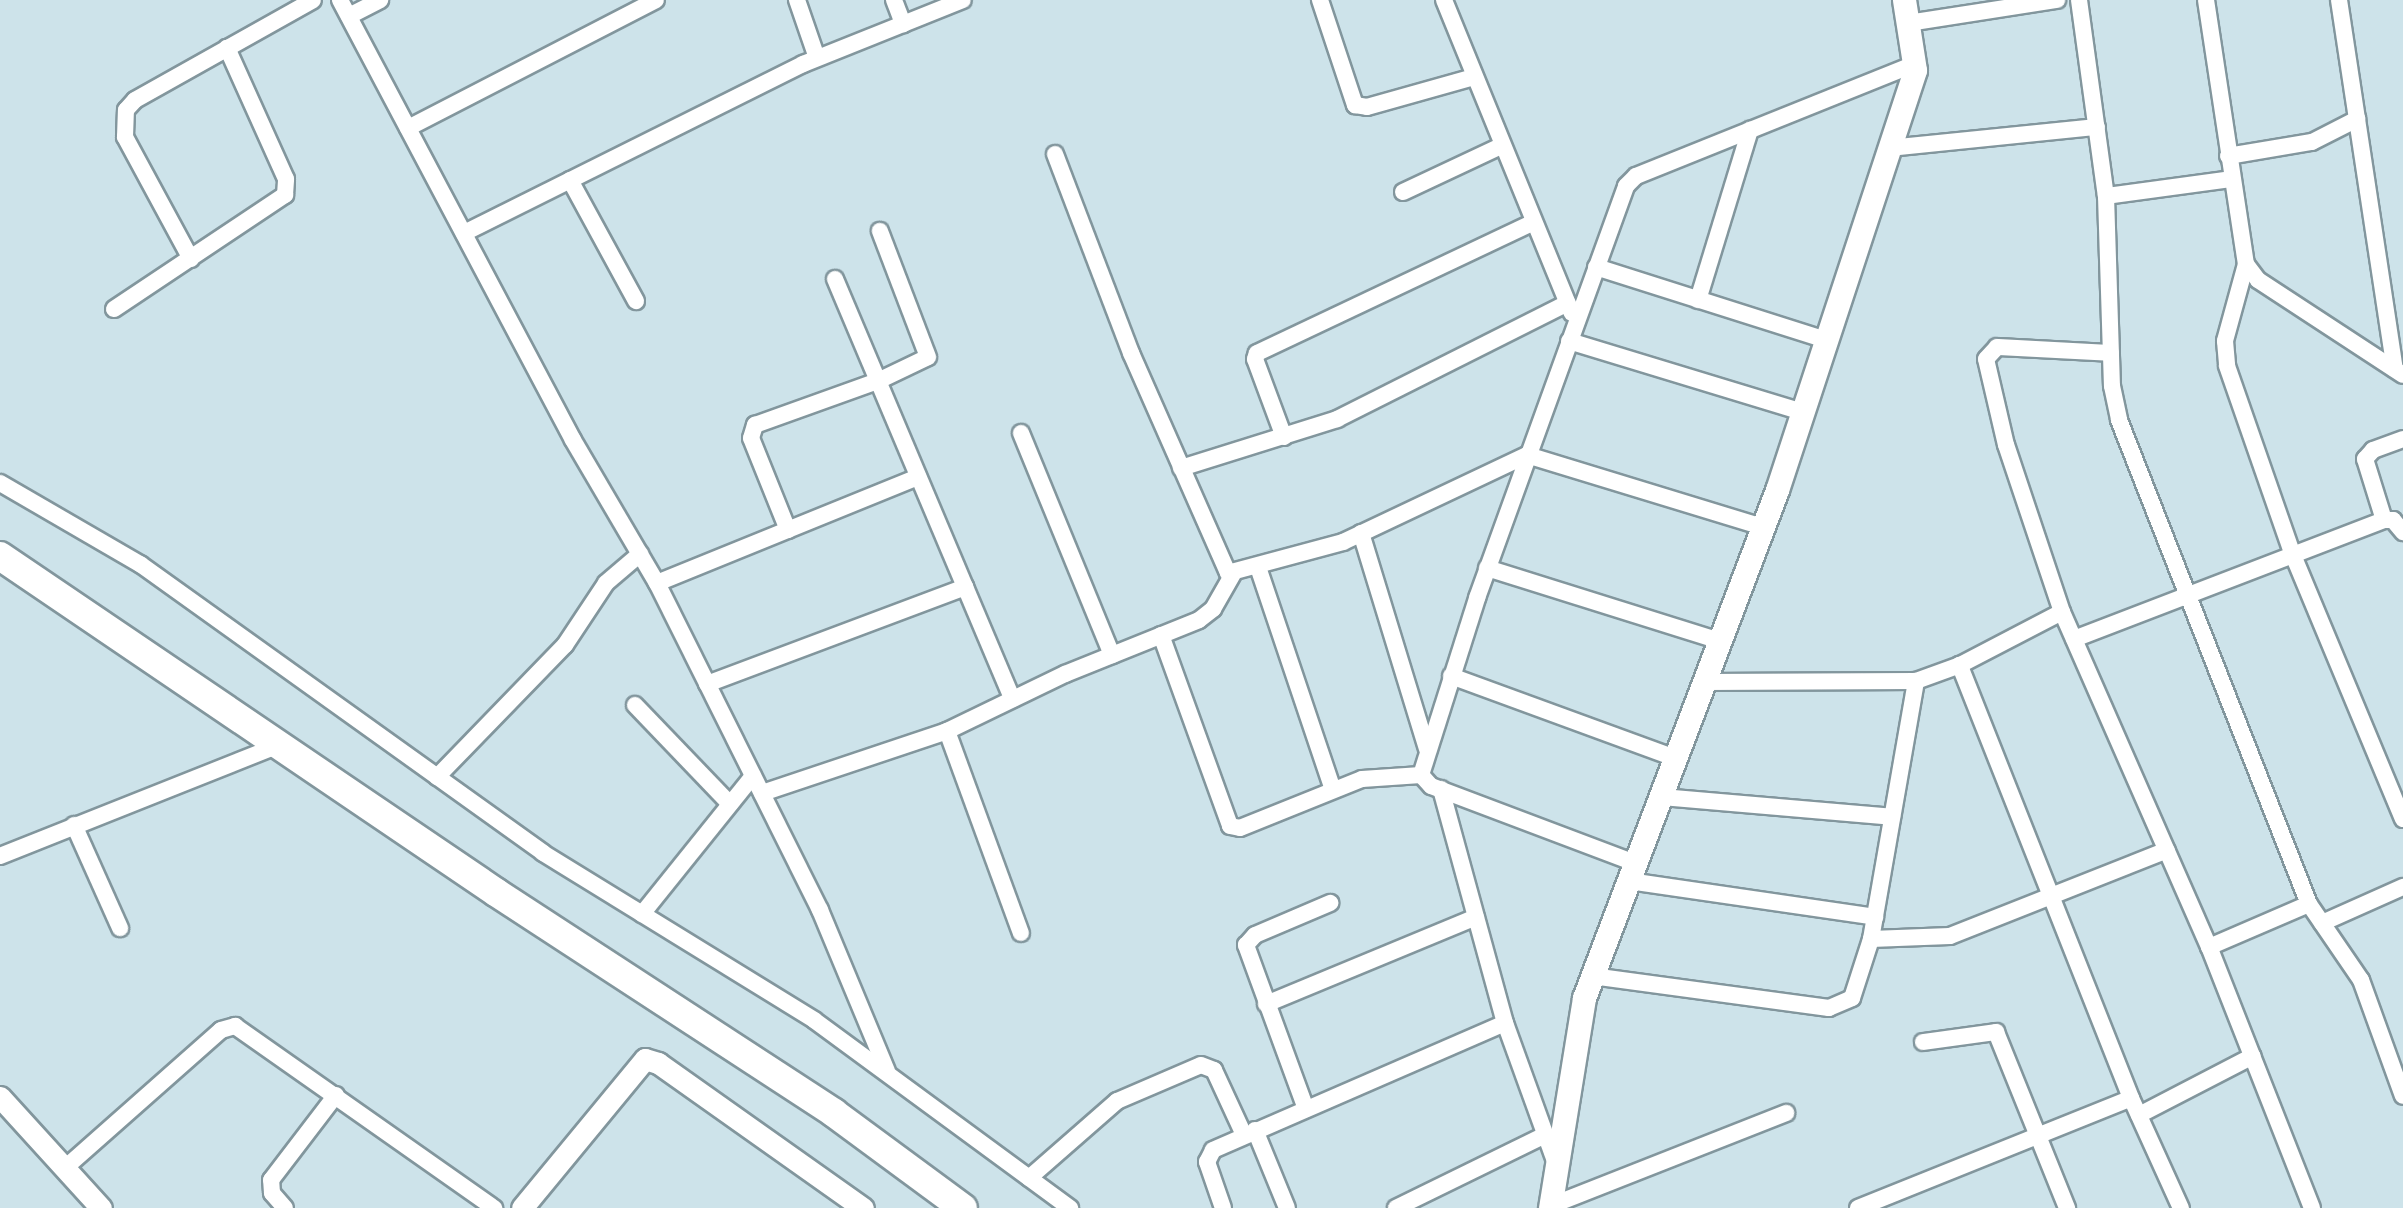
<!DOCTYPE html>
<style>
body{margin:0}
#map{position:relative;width:2403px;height:1208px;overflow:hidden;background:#cde3ea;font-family:"Times New Roman",serif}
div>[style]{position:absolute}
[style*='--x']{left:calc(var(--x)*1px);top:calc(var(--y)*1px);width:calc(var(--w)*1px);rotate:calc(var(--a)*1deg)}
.roads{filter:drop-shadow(2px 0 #82969d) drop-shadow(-2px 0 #82969d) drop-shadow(0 2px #82969d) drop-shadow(0 -2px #82969d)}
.minor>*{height:16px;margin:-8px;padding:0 8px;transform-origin:8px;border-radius:8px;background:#fff}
.tertiary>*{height:21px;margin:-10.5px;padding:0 10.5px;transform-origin:10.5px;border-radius:10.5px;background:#fff}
.secondary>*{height:23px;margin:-11.5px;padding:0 11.5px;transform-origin:11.5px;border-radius:11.5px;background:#fff}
.trunk>*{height:28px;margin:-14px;padding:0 14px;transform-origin:14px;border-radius:14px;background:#fff}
span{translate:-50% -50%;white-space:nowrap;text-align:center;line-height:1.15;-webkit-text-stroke:7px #fff;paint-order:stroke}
</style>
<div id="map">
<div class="roads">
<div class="minor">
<div style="--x:340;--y:0;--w:498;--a:62.1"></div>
<div style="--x:573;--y:440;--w:166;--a:59.6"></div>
<div style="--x:657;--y:583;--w:365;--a:63.5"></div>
<div style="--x:820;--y:910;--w:174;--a:67.4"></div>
<div style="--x:797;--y:0;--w:61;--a:71"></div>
<div style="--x:894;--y:0;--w:26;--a:69"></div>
<div style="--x:1320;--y:0;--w:111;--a:71.6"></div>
<div style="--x:1355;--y:105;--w:12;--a:9"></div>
<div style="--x:1367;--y:107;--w:111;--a:-15.7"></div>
<div style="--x:1444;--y:0;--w:338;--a:67.8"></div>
<div style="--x:2079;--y:0;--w:198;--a:82.2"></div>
<div style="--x:2106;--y:196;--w:190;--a:88.2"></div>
<div style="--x:2112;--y:386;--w:35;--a:78"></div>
<div style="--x:2119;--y:420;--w:520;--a:68.57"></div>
<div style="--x:2206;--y:0;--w:267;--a:81.4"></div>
<div style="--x:2246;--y:264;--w:20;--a:53"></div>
<div style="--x:2258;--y:280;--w:173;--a:33.2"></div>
<div style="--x:2339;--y:0;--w:373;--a:81.4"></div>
<div style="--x:349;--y:16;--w:35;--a:-27"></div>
<div style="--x:1908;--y:23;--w:151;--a:-8.8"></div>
<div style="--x:408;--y:128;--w:279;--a:-27.3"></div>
<div style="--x:1889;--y:148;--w:209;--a:-5.8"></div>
<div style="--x:1055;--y:154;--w:213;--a:69.1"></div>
<div style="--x:1131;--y:353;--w:240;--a:66.2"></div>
<div style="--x:1228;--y:573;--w:119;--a:-15.1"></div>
<div style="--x:1343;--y:542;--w:204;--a:-25.3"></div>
<div style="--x:1527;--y:455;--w:247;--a:17"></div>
<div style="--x:2228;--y:156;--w:85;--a:-9.5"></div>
<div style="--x:2312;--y:142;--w:51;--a:-27.1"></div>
<div style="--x:570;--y:180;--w:138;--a:61.4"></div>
<div style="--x:1403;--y:192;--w:110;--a:-25.2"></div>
<div style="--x:2106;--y:196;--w:127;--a:-7.7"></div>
<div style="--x:464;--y:233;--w:379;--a:-26.5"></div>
<div style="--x:803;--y:64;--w:172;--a:-21.8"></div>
<div style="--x:191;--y:259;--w:139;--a:-118.4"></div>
<div style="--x:125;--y:137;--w:27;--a:-88"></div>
<div style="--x:126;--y:110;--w:13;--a:-48"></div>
<div style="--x:135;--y:100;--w:204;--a:-29.3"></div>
<div style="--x:2246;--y:264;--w:80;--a:105.3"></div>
<div style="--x:2225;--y:341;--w:25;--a:85"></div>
<div style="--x:2227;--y:366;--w:200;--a:70.8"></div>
<div style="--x:2293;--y:555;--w:286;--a:67.4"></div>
<div style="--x:1596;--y:267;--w:241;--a:17.6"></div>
<div style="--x:835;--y:279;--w:456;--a:67.1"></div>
<div style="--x:1698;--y:300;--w:178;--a:-73"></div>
<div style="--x:114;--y:309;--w:206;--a:-33.7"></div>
<div style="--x:285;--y:195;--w:16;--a:-86"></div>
<div style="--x:286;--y:179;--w:144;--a:-114.2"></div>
<div style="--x:1569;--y:341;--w:245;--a:16.9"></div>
<div style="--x:1021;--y:433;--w:240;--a:67.7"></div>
<div style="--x:1284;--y:437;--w:83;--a:-110.4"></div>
<div style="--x:1255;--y:359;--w:6;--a:-72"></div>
<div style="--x:1257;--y:353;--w:306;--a:-25.3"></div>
<div style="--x:1181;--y:468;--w:164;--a:-17.4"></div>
<div style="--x:1337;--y:419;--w:258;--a:-26.7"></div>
<div style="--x:0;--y:483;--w:162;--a:30.1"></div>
<div style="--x:140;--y:564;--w:496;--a:35.6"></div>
<div style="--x:543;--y:853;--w:318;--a:31.6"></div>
<div style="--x:814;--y:1020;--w:318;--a:36.3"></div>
<div style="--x:2384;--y:520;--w:64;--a:-107.3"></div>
<div style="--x:2365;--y:459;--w:12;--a:-48"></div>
<div style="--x:2373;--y:450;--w:32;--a:-20"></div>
<div style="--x:788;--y:530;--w:99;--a:-111.9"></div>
<div style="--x:751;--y:438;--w:14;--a:-73"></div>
<div style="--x:755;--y:425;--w:131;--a:-19.7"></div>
<div style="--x:878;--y:381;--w:55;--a:-25.6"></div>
<div style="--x:928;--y:357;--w:135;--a:-110.9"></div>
<div style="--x:1361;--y:533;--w:226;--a:73"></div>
<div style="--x:1258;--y:567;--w:235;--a:71.4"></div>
<div style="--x:1487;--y:568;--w:244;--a:17.4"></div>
<div style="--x:657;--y:583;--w:282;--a:-22.1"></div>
<div style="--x:2062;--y:612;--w:176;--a:-108.5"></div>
<div style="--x:2006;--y:445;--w:88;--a:-103.1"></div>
<div style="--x:1986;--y:359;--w:16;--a:-47"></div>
<div style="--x:1997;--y:347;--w:114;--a:3"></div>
<div style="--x:1161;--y:635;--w:203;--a:70.1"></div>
<div style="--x:1230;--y:826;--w:10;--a:11"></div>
<div style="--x:1240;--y:828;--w:131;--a:-21.9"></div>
<div style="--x:1362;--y:779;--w:59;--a:-3.9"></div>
<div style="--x:2074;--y:639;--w:332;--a:-21"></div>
<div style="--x:2384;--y:520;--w:9;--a:0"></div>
<div style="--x:2393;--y:520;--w:16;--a:50"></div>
<div style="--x:1451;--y:676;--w:239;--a:20.1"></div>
<div style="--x:1704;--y:682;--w:212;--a:-0.3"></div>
<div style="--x:1916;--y:681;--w:47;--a:-20"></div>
<div style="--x:707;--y:684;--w:276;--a:-20.6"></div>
<div style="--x:635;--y:705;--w:137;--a:46.2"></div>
<div style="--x:947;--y:731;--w:215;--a:69.9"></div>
<div style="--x:437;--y:777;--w:184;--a:-45.9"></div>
<div style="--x:565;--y:645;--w:74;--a:-56.5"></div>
<div style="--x:606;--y:583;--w:45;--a:-40.5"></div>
<div style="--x:1441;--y:789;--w:243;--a:74.7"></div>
<div style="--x:1505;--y:1023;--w:150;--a:70.1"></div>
<div style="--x:762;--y:793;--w:195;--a:-18.5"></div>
<div style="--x:947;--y:731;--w:131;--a:-25.8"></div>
<div style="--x:1065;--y:674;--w:144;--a:-21.9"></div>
<div style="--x:1199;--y:620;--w:18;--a:-38"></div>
<div style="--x:1213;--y:609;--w:40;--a:-60.3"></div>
<div style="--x:1661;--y:797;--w:232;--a:4.9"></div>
<div style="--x:74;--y:825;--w:113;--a:65.9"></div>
<div style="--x:0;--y:856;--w:300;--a:-21.7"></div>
<div style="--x:1635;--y:863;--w:218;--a:-159.3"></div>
<div style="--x:1431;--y:786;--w:15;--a:-132"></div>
<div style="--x:1421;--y:775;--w:186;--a:-72.4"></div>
<div style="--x:1477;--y:598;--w:438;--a:-70.1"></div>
<div style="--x:1626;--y:186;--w:14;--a:-45"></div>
<div style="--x:1636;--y:176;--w:300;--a:-21.9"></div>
<div style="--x:1629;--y:881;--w:249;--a:8.3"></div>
<div style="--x:642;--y:914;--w:177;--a:-51.2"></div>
<div style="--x:2322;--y:923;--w:89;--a:-24"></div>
<div style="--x:1871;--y:939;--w:79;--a:-2.2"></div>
<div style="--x:1950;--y:936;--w:233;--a:-21.6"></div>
<div style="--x:1592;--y:976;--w:239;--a:7.7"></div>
<div style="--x:1829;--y:1008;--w:25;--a:-23"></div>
<div style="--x:1852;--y:998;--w:62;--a:-72.1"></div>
<div style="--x:1871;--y:939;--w:262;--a:-80.1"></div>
<div style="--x:1266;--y:1004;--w:227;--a:-22.5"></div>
<div style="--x:1923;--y:1042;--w:74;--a:-7.8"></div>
<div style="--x:1996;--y:1032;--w:190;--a:68"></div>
<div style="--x:2131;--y:1098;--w:466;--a:-111.6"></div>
<div style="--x:1960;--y:665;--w:115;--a:-27.5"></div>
<div style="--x:2062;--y:612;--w:366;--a:66.3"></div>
<div style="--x:1306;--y:1109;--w:175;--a:-110.1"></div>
<div style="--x:1246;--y:945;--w:13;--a:-48"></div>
<div style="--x:1255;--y:935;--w:82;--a:-23.1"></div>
<div style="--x:2139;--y:1115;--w:128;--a:-27.4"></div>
<div style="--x:1255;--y:1130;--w:84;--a:67.7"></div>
<div style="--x:65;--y:1168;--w:208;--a:-41.5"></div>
<div style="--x:221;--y:1030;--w:15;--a:-16"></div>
<div style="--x:235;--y:1026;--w:317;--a:35.1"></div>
<div style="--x:1029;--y:1178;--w:117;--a:-41.2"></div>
<div style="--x:1117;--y:1101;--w:91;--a:-23.2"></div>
<div style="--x:1201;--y:1065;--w:14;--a:21"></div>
<div style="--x:1214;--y:1070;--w:72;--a:65.2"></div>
<div style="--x:1550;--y:1206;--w:254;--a:-21.5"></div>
<div style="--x:285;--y:1208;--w:20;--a:-131"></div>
<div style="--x:272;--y:1193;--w:13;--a:-94"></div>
<div style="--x:271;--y:1180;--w:107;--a:-52.6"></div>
<div style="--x:1223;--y:1208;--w:49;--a:-109.2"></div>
<div style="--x:1207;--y:1162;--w:13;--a:-63"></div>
<div style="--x:1213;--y:1150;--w:318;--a:-23.5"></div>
<div style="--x:1396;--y:1208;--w:166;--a:-26.1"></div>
<div style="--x:1858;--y:1208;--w:294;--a:-21.9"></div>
<div style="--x:2131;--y:1098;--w:121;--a:65.6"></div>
<div style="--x:2312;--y:1208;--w:281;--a:-111.5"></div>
<div style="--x:2209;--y:947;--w:109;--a:-23.3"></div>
<div style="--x:2309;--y:904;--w:92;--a:55.6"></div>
<div style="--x:2361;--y:980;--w:123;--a:70.1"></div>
</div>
<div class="tertiary">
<div style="--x:0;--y:1097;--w:150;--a:47.7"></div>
<div style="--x:522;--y:1208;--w:193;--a:-50.5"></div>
<div style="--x:645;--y:1059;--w:14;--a:17"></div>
<div style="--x:658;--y:1063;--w:251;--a:35.3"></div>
</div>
<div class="secondary">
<div style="--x:1550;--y:1208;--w:213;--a:-80.8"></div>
<div style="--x:1584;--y:998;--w:543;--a:-69.2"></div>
<div style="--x:1777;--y:490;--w:442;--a:-71.8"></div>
<div style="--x:1915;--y:70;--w:71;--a:-98.9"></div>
</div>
<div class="trunk">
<div style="--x:0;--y:556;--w:600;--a:34.14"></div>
<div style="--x:497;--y:893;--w:402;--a:33.1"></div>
<div style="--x:834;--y:1113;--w:160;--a:36.4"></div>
</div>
</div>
</div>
